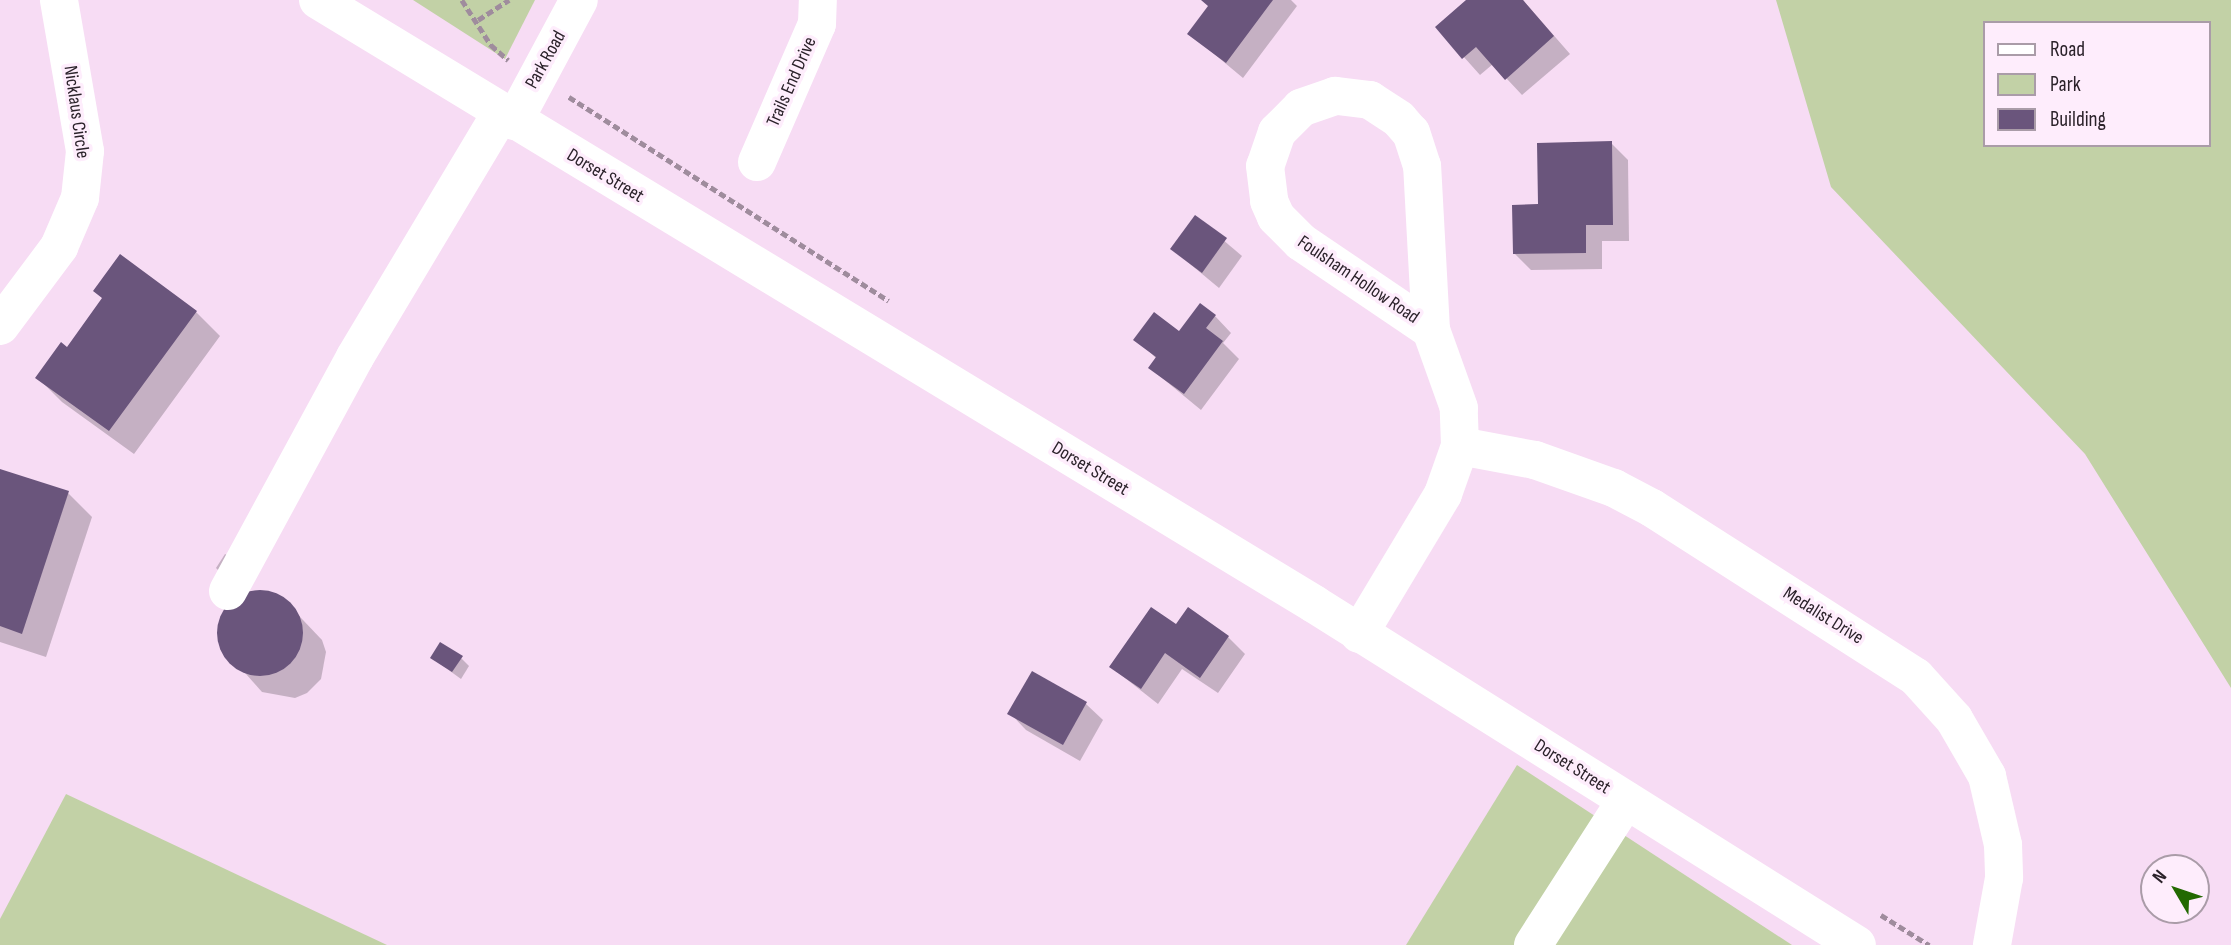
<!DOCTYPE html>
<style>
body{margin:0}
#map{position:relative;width:2231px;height:945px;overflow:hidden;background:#f7dcf4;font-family:"Sofia Sans Condensed",sans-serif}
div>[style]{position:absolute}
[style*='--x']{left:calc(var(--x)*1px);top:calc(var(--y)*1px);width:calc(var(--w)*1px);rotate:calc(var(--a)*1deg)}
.green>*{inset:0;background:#c2d1a6}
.shadow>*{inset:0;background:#0003}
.building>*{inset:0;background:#6a557c}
.round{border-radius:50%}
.path>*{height:4.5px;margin-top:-2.25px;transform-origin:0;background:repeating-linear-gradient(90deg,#9f8c9d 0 7px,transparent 0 10.5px)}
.minor>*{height:38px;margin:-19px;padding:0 19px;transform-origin:19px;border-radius:19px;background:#fff}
span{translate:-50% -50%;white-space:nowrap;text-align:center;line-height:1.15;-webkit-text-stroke:7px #feedfc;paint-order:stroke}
.street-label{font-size:19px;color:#2b222a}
.legend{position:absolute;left:1983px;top:21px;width:228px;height:126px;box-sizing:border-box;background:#feedfc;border:2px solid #aa9ca8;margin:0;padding:9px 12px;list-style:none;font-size:21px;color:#2b222a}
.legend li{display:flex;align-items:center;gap:14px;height:35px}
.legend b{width:35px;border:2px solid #aa9ca8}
.north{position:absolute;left:2140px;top:854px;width:70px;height:70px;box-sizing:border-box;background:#feedfc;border:2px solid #aa9ca8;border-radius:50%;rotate:309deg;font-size:19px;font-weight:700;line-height:28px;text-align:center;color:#2b222a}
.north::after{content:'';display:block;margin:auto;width:24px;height:32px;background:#236901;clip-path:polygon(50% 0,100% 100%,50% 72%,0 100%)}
</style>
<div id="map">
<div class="green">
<div style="clip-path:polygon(413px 0,535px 0,505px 59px)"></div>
<div style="clip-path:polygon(evenodd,1776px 0,2231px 0,2231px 688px,2085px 454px,1831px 187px,1776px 0,1984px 23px,2208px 23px,2208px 145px,1984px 145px,1984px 23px)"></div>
<div style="clip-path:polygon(1517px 765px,1792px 945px,1406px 945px)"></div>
<div style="clip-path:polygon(66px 794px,387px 945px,0 945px,0 919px)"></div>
</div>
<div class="shadow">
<div style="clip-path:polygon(1203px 0,1291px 0,1297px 6px,1243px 78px,1189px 33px,1210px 7px)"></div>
<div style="clip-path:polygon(1469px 0,1523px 0,1570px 54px,1522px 95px,1493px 64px,1480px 75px,1437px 27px)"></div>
<div style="clip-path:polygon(1611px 143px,1628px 160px,1629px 241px,1602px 241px,1602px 269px,1531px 270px,1514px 253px)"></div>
<div style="clip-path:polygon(1196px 217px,1242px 256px,1219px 288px,1172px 249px)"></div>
<div style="clip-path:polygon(104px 299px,196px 312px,220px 336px,134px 454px,62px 402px,37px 377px,68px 350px)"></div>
<div style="clip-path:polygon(1215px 316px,1231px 333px,1223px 343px,1239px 359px,1201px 410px,1150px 368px,1157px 359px,1136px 339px,1179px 334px)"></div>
<div style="clip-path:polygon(0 471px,68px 493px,92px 517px,46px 657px,0 642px)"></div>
<div style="clip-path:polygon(225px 554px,236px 560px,224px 576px,216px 568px)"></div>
<div style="clip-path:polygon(251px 594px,283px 599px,322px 640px,326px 652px,321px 679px,307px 693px,295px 698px,262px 692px,221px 646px,224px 613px)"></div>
<div style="clip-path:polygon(1177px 627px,1228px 637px,1245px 654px,1218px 693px,1182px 669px,1158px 704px,1111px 667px)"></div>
<div style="clip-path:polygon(432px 658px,461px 658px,469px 666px,461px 679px)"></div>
<div style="clip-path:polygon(1033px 673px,1086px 704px,1103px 720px,1080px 761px,1026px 730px,1010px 713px)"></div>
</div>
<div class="building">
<div style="clip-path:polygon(1201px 0,1273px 0,1226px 63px,1187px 34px,1208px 6px)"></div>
<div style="clip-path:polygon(1466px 0,1523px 0,1554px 36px,1505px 80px,1476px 47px,1462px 59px,1435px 27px)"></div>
<div style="clip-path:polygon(1612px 141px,1613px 225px,1586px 225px,1586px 253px,1513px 254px,1512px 205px,1538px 204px,1537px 143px)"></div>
<div style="clip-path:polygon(1195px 215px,1227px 238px,1202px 273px,1170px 249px)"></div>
<div style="clip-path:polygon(120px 254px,197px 311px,109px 431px,35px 378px,61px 342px,67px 347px,102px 298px,93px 291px)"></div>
<div style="clip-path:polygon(1200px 303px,1216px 315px,1206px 328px,1223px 341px,1184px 394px,1148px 368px,1156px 357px,1133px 340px,1154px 312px,1179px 331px)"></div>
<div style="clip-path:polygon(0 469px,69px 491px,22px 634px,0 626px)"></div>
<div class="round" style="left:217px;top:590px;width:86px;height:86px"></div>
<div style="clip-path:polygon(1151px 607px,1176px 624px,1188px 607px,1229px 636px,1200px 678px,1165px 653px,1141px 689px,1109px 667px)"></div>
<div style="clip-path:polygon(440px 642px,463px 656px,452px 672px,430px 658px)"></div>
<div style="clip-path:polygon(1032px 671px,1087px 702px,1063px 745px,1007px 714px)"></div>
</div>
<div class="path">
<div style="--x:462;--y:0;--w:54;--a:57.2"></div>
<div style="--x:491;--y:45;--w:23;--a:41"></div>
<div style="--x:478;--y:20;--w:37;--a:-33"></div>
<div style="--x:569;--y:97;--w:379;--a:32.5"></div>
<div style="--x:1881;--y:915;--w:57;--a:32"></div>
</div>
<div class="minor">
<div style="--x:318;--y:0;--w:1165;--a:31.23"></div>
<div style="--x:1314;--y:604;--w:641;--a:32.13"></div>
<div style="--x:514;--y:121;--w:137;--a:-61.8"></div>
<div style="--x:757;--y:162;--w:150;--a:-66.5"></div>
<div style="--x:817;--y:24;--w:24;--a:-88"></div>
<div style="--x:0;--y:326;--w:99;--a:-53.2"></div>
<div style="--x:59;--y:247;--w:53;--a:-66.8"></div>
<div style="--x:80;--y:198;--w:47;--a:-83.9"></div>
<div style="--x:85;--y:151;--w:153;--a:-99.8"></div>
<div style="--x:1460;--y:446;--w:76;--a:10.6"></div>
<div style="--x:1535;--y:460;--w:84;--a:19.5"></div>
<div style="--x:1614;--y:488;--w:43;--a:27.8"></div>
<div style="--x:1652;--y:508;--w:313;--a:32.6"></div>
<div style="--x:1916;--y:677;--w:57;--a:47.9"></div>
<div style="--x:1954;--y:719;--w:66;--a:59.9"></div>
<div style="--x:1987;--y:776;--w:71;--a:76.9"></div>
<div style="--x:2003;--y:845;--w:33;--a:88"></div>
<div style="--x:2004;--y:878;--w:68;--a:100.2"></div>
<div style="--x:228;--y:591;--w:266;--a:-61.5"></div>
<div style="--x:355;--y:357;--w:284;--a:-59.1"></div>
<div style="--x:1359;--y:634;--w:163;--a:-59"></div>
<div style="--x:1443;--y:494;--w:51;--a:-70.5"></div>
<div style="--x:1460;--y:446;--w:38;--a:-92"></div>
<div style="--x:1459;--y:408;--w:83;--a:-109.7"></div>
<div style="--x:1431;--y:330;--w:164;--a:-93.1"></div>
<div style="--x:1422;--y:166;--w:35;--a:-108"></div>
<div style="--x:1411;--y:133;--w:18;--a:-131"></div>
<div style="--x:1399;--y:119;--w:35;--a:-147"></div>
<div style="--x:1370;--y:100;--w:35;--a:-173"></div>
<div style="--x:1335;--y:96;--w:36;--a:161"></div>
<div style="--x:1301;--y:108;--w:34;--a:135"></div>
<div style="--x:1277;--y:132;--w:36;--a:109"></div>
<div style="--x:1265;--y:166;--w:35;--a:83"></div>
<div style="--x:1269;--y:201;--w:17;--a:66"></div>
<div style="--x:1276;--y:217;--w:35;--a:45"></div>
<div style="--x:1301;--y:242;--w:157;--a:34.1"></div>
<div style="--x:1533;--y:945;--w:172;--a:-57.3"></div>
</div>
<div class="street-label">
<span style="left:546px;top:60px;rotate:-61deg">Park Road</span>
<span style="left:792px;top:82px;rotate:-66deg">Trails End Drive</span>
<span style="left:76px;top:112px;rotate:82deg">Nicklaus Circle</span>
<span style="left:605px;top:176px;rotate:31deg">Dorset Street</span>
<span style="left:1358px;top:280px;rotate:34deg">Foulsham Hollow Road</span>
<span style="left:1090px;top:469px;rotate:31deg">Dorset Street</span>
<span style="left:1823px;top:616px;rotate:32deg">Medalist Drive</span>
<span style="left:1572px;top:767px;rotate:32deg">Dorset Street</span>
</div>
<ul class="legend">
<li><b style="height:9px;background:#fff"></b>Road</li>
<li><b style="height:19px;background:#c2d1a6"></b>Park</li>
<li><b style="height:19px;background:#6a557c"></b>Building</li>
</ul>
<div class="north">N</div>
</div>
